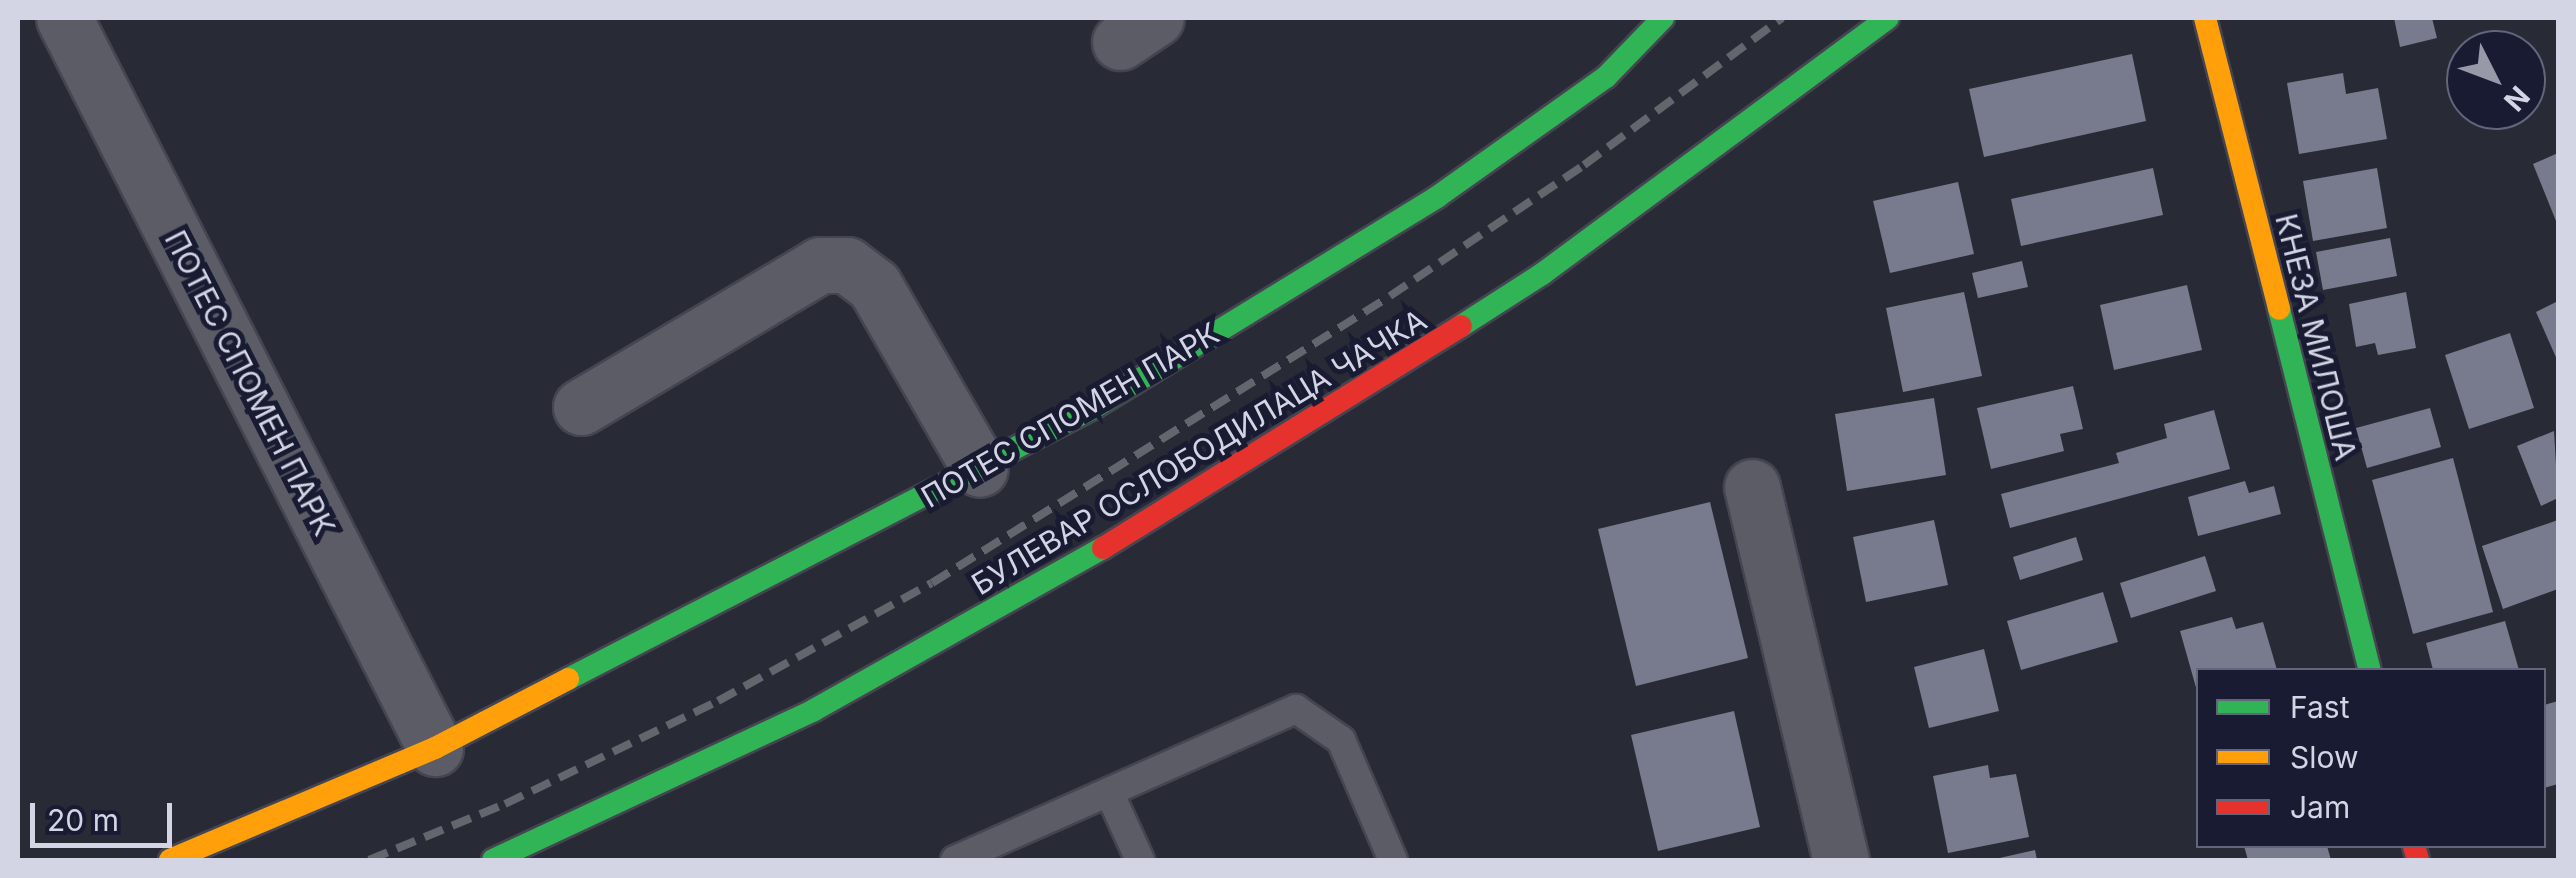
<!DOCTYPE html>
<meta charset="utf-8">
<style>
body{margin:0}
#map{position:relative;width:2576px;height:878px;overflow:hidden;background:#282a36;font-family:Inter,sans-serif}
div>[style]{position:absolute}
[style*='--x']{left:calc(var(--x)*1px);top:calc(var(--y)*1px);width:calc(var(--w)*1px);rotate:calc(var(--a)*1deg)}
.building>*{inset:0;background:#787a8d}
.roads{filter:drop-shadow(2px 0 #444551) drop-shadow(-2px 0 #444551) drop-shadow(0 2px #444551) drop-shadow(0 -2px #444551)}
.lane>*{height:28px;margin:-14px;padding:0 14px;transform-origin:14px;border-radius:14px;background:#5b5c66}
.street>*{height:55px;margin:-27.5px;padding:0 27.5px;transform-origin:27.5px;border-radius:27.5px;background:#5b5c66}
.fast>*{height:22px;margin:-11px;padding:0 11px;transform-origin:11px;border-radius:11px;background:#30b455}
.slow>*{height:22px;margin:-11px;padding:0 11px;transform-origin:11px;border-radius:11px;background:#ff9f0a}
.jam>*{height:22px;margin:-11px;padding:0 11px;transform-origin:11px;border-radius:11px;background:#e5322d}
.rail>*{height:8px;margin-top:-4px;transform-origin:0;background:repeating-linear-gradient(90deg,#64666e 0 20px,transparent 0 30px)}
span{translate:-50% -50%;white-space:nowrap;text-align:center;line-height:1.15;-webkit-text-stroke:10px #191b32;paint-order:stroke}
.street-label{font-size:30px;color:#d3d5e5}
.frame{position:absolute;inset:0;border:20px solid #d3d5e5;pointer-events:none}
.legend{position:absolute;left:2196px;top:668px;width:350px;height:180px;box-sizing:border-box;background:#191b32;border:2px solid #63657a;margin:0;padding:12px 18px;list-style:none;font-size:30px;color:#d3d5e5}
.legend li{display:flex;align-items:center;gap:20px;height:50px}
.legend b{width:50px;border:2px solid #63657a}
.north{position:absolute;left:2446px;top:30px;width:100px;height:100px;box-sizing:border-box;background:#191b32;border:2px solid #63657a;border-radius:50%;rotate:132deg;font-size:28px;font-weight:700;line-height:40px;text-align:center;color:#d3d5e5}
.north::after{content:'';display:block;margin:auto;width:35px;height:45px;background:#9799a8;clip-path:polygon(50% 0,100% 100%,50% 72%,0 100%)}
.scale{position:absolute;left:30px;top:803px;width:142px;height:45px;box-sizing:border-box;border:5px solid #d3d5e5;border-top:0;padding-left:12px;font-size:30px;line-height:35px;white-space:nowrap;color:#d3d5e5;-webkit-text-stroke:8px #191b32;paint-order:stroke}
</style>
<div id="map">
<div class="building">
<div style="clip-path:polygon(2394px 18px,2432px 18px,2437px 38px,2400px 47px)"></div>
<div style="clip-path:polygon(2132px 54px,2146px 121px,1984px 157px,1969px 89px)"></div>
<div style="clip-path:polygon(2343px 73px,2346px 94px,2378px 88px,2387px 139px,2299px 154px,2287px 83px)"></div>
<div style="clip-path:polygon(2558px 153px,2558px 226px,2533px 164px)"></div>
<div style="clip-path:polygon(2153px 168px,2163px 215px,2021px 246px,2011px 199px)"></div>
<div style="clip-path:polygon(2377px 168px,2387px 228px,2313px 241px,2303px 181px)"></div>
<div style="clip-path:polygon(1958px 182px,1974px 254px,1890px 273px,1873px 201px)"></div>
<div style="clip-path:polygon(2390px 238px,2397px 276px,2323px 290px,2316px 252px)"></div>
<div style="clip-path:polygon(2022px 261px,2028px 287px,1978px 298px,1972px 273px)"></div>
<div style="clip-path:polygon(2187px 285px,2202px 350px,2114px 370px,2100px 305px)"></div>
<div style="clip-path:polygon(1964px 292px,1982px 376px,1903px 392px,1886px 308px)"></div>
<div style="clip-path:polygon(2406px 292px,2416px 348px,2378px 355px,2375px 343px,2356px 347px,2349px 304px)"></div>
<div style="clip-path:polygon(2558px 301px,2558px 362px,2536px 312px)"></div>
<div style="clip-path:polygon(2510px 333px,2534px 408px,2469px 429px,2445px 355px)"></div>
<div style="clip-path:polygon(2073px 386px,2083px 429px,2060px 434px,2064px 451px,1991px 469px,1977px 408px)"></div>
<div style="clip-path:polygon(1934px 398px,1946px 475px,1847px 491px,1835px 414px)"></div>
<div style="clip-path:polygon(2430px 408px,2441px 447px,2367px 468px,2356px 428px)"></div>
<div style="clip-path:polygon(2214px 410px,2230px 469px,2010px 528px,2001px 494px,2119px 463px,2116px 453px,2167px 438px,2164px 424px)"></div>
<div style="clip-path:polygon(2554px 431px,2558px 498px,2541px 506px,2517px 446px)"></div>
<div style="clip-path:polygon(2453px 458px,2493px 612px,2413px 634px,2372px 480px)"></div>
<div style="clip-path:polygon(2245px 481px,2249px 493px,2274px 486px,2281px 514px,2198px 536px,2188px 497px)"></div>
<div style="clip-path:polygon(1710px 502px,1748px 658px,1636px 686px,1598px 529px)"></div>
<div style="clip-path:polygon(1934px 520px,1948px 585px,1866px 602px,1853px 537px)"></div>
<div style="clip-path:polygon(2558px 520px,2558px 589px,2503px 609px,2482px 546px)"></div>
<div style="clip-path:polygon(2076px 537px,2083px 560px,2020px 580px,2013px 557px)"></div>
<div style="clip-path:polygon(2205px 556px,2216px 591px,2131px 618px,2120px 583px)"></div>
<div style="clip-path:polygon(2103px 592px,2118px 642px,2021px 670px,2007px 621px)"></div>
<div style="clip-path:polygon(2232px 617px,2236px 629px,2263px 622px,2277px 670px,2198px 670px,2197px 691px,2180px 631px)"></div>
<div style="clip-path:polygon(2505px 621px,2519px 670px,2433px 670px,2426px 643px)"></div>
<div style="clip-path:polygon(1984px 649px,1999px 711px,1929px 728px,1914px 667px)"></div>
<div style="clip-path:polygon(2558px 701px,2558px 784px,2544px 788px,2544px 705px)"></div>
<div style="clip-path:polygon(1734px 711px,1760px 827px,1658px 851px,1631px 735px)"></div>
<div style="clip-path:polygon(1988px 765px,1990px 778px,2016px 774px,2029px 837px,1948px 853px,1933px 776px)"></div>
<div style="clip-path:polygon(2244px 846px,2327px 846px,2331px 860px,2248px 860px)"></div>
<div style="clip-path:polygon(2035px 850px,2037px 860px,1995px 860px,1995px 859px)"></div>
</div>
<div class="roads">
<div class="lane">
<div style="--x:1109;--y:792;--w:75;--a:65.5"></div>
<div style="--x:955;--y:860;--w:373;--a:-23.9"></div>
<div style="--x:1296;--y:709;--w:55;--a:34.6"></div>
<div style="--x:1341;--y:740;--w:131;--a:66.6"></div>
</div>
<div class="street">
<div style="--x:64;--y:18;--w:819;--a:63.06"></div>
<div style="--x:1120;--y:42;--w:43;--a:-33.7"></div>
<div style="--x:581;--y:407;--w:278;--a:-30.7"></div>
<div style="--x:820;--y:265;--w:27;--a:0"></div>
<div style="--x:847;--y:265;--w:34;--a:37"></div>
<div style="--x:874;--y:285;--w:212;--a:60.1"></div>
<div style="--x:1752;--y:487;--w:383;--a:76.6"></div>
</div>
<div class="fast">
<div style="--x:2279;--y:309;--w:372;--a:75.9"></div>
<div style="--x:1461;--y:326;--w:96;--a:-32.7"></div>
<div style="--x:1542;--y:274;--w:430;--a:-36.5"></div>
<div style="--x:568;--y:679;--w:591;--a:-27.3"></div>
<div style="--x:1093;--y:408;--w:404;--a:-31.5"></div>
<div style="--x:1437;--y:197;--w:207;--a:-35.4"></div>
<div style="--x:1606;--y:77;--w:82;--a:-46"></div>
<div style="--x:493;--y:860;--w:354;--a:-25"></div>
<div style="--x:814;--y:710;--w:331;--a:-29.3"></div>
</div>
<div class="slow">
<div style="--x:2205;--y:18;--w:300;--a:75.7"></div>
<div style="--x:170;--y:860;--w:288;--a:-22.9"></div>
<div style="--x:435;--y:748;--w:150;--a:-27.4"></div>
</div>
<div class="jam">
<div style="--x:1103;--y:548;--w:421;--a:-31.8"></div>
<div style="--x:2414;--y:846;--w:15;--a:74"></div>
</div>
</div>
<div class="rail">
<div style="--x:369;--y:860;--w:147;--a:-22.4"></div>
<div style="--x:505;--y:804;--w:237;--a:-25.8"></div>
<div style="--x:718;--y:701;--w:244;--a:-28.9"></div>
<div style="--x:932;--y:583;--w:540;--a:-32.07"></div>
<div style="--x:1390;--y:296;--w:234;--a:-34"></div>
<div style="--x:1584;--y:165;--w:247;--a:-36.6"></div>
</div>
<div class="street-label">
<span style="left:2316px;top:337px;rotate:76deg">КНЕЗА МИЛОША</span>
<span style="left:250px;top:383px;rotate:63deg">ПОТЕС СПОМЕН ПАРК</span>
<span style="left:1070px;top:415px;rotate:-30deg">ПОТЕС СПОМЕН ПАРК</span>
<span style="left:1199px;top:452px;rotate:-31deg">БУЛЕВАР ОСЛОБОДИЛАЦА ЧАЧКА</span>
</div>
<div class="frame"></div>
<ul class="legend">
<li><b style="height:12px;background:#30b455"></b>Fast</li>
<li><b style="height:12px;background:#ff9f0a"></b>Slow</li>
<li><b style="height:12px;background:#e5322d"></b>Jam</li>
</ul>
<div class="north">N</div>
<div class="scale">20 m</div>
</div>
